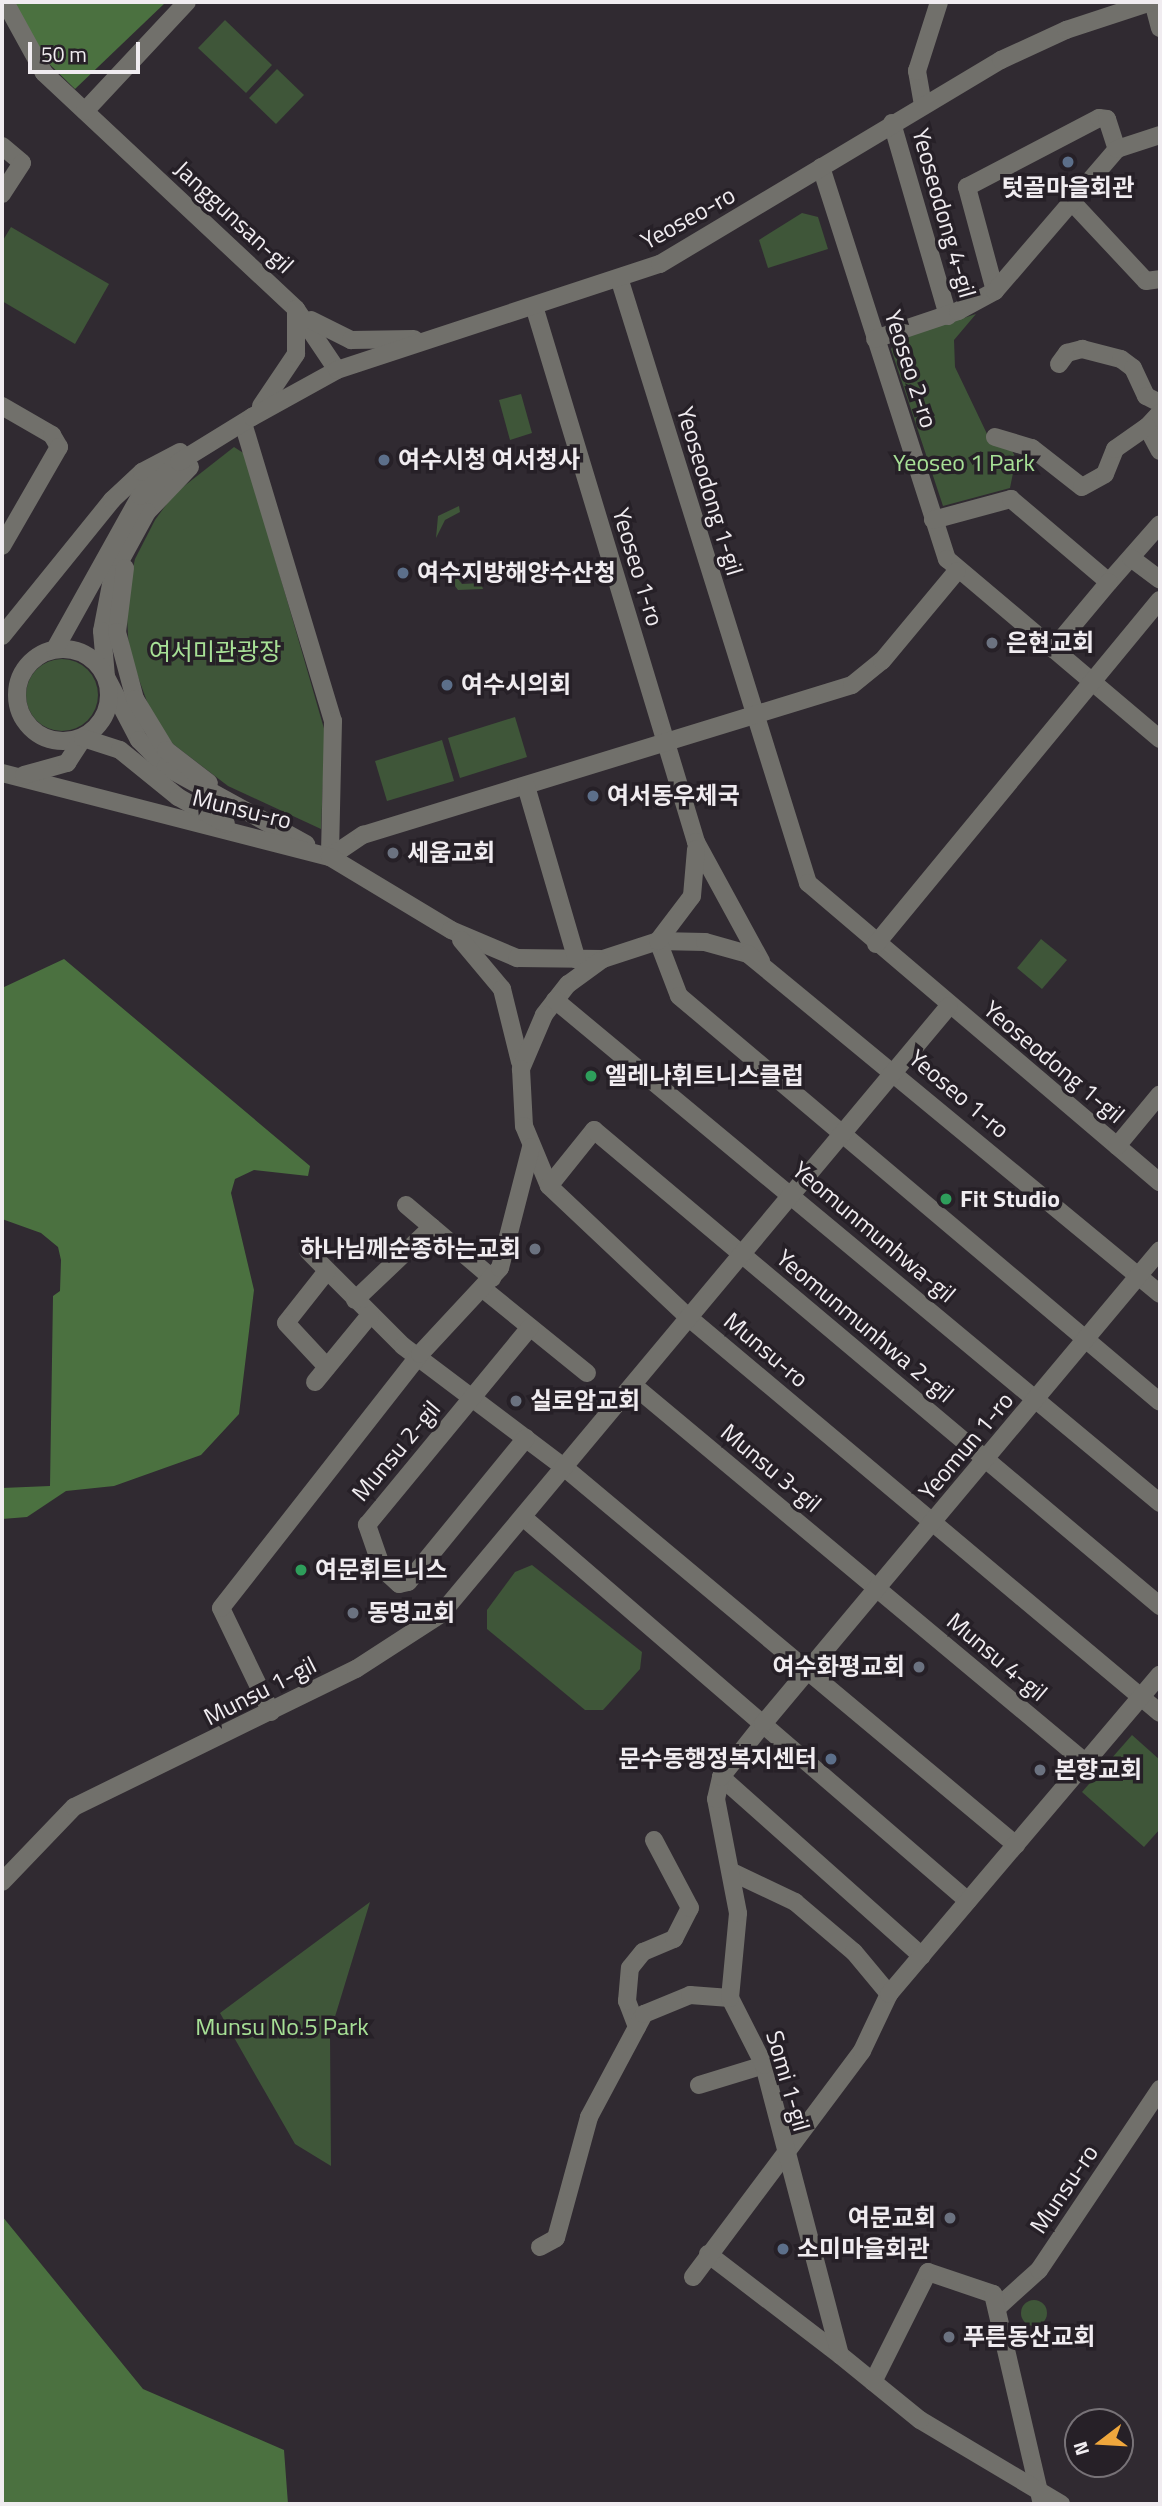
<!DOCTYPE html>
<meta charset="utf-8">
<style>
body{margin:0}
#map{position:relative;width:1162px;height:2506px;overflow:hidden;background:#302a31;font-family:"Titillium Web","Noto Sans KR",sans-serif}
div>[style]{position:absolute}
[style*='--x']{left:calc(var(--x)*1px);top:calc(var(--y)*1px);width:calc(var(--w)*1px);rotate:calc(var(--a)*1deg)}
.green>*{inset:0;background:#3f5639}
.round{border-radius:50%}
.forest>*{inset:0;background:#4b7140}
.minor>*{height:18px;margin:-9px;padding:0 9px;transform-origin:9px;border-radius:9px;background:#71706b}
.minor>.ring{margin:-9px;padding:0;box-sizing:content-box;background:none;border:18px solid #71706b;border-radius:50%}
.dots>*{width:19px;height:19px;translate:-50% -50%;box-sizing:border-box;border:4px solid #262027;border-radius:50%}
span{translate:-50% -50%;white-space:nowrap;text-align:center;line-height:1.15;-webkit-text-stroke:7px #262027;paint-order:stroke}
.poi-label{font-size:24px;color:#f0ecf0;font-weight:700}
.left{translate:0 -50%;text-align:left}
.right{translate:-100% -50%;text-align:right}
.street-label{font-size:24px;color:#f0ecf0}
.park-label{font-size:24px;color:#a7e096}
.frame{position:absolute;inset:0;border:4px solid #f0ecf0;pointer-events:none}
.north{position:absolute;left:1064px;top:2408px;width:70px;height:70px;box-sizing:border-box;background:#262027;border:2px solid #777277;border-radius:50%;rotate:253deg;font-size:19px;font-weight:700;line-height:28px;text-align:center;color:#f0ecf0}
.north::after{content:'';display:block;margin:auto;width:24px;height:32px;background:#efa73d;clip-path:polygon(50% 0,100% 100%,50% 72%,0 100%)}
.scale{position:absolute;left:28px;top:42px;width:112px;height:32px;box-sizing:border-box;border:4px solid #f0ecf0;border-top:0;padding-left:9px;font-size:21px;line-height:24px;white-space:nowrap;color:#f0ecf0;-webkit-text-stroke:5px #262027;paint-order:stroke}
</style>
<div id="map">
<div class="green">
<div style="clip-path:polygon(225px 20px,272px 65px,246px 93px,198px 48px)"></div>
<div style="clip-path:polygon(277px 69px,304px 95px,276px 124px,249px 98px)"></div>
<div style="clip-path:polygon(802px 213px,818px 217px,828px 249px,768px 268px,759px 240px)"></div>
<div style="clip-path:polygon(11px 227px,109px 284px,75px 344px,2px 301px,2px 242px)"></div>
<div style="clip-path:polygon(976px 314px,954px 340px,955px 367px,988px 436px,1010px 447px,1016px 458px,1010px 488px,943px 506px,891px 349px,898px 339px)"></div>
<div style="clip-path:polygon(521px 394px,532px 433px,510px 440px,499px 400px)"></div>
<div style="clip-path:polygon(234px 447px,245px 454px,325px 732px,321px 829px,228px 786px,173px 744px,153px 718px,129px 652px,126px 600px,135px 559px,155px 520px,174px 494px)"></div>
<div style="clip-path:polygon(459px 506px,460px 512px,445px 520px,436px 538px,438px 516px)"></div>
<div style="clip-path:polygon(455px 575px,462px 584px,481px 583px,483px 589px,458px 590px,448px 577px)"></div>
<div class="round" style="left:26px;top:659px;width:72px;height:72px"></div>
<div style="clip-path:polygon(515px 717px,527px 757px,460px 778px,448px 738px)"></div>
<div style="clip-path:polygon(442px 740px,454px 781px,387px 801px,375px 761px)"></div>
<div style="clip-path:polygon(1041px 939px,1067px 960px,1042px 989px,1017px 968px)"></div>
<div style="clip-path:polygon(532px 1565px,642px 1652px,640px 1669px,603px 1710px,585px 1710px,487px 1629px,487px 1610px,515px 1572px)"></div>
<div style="clip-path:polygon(1132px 1735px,1160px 1760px,1160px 1829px,1144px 1847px,1082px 1792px)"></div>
<div style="clip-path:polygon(370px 1902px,330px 2033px,331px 2166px,295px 2144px,220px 2013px)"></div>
<div class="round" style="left:1021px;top:2300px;width:26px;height:26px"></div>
</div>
<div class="forest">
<div style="clip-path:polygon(14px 2px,166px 2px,75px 89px,37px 52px)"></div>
<div style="clip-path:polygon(64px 959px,310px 1166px,308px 1176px,254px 1170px,235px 1179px,231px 1193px,254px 1290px,239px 1414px,201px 1455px,114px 1486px,66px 1491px,27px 1517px,2px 1519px,2px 1488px,50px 1486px,53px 1296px,60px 1291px,61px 1260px,58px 1247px,41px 1233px,2px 1219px,2px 988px)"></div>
<div style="clip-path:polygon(2px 2216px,143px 2389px,284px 2450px,288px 2504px,2px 2504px)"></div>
</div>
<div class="minor">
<div style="--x:5;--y:2;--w:81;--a:61.2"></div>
<div style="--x:44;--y:73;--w:345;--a:43.1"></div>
<div style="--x:296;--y:309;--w:73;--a:56.1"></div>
<div style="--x:1153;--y:2;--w:27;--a:75"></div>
<div style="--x:923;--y:105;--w:35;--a:-100"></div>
<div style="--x:917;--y:71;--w:72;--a:-72.3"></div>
<div style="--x:85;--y:111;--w:149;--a:-46.9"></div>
<div style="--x:892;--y:123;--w:201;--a:73.8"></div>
<div style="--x:2;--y:146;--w:26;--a:40"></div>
<div style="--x:22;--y:163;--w:37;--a:123"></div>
<div style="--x:821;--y:167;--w:412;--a:72.2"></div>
<div style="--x:947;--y:559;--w:279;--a:40.2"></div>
<div style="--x:1072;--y:202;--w:108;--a:46.9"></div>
<div style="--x:1146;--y:281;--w:14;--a:-8"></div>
<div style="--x:620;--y:281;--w:631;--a:72.66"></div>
<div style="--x:808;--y:883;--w:462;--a:40.4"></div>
<div style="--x:995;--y:291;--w:108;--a:-105.1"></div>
<div style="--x:967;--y:187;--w:149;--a:-27.6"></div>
<div style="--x:1099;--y:118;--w:8;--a:7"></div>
<div style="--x:1107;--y:119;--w:32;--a:72"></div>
<div style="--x:534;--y:306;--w:560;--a:73.18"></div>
<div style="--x:696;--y:842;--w:136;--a:61.4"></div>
<div style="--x:311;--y:320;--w:45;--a:26.6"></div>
<div style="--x:351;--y:340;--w:63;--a:-0.9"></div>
<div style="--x:875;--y:339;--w:88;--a:-18.6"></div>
<div style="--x:958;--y:311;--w:42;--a:-28.4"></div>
<div style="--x:995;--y:291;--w:187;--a:-49.3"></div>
<div style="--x:1117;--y:149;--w:45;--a:-18"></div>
<div style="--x:1059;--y:364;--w:14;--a:-54"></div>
<div style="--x:1067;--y:353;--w:16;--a:-15"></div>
<div style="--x:1082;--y:349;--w:40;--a:14.4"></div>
<div style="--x:1121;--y:359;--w:15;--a:37"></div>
<div style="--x:1133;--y:368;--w:31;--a:65"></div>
<div style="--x:1146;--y:396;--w:16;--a:27"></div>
<div style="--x:2;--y:406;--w:58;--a:30.1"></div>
<div style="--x:52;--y:435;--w:14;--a:60"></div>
<div style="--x:59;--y:447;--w:114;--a:119.9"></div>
<div style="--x:261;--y:406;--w:63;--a:-56.1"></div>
<div style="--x:296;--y:354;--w:45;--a:-90"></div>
<div style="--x:1160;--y:413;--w:19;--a:133"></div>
<div style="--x:1147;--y:427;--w:27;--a:62"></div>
<div style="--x:243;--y:423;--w:311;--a:73.2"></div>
<div style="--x:333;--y:721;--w:136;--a:91.3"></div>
<div style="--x:330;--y:857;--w:40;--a:-34"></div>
<div style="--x:363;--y:835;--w:511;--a:-17.05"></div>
<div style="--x:852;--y:685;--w:38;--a:-39"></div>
<div style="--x:882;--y:661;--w:117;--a:-50.2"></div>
<div style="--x:995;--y:437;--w:39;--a:17"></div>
<div style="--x:1032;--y:448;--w:63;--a:38"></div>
<div style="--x:1082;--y:487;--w:26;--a:-29"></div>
<div style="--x:1105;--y:474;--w:27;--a:-68"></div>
<div style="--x:1115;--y:449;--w:39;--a:-35"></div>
<div style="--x:190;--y:467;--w:62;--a:133.7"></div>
<div style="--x:147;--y:512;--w:71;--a:118.7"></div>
<div style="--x:113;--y:574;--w:58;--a:100.9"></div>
<div style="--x:102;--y:631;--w:46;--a:85"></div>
<div style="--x:106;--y:677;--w:71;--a:62.4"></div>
<div style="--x:139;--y:740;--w:38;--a:45"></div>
<div style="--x:166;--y:767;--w:160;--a:28.8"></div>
<div style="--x:933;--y:520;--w:81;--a:-15.1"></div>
<div style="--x:1011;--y:499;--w:128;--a:40.3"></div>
<div style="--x:1109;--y:582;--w:77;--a:-48.7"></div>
<div style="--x:1131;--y:558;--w:36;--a:37"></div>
<div style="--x:125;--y:568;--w:64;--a:97.1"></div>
<div style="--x:117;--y:632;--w:69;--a:75"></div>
<div style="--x:135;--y:699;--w:60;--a:58.7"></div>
<div style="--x:166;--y:750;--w:54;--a:37.5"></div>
<div style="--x:2;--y:636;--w:175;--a:-51"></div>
<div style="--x:112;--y:500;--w:41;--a:-43"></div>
<div style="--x:142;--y:472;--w:43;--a:-27.8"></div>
<div class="ring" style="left:17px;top:649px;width:74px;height:74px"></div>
<div style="--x:55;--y:649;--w:175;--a:-60.9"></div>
<div style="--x:140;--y:496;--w:52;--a:-41.1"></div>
<div style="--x:179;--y:462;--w:86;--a:-31.7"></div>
<div style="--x:252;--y:417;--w:97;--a:-28.9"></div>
<div style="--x:337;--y:370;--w:340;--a:-18.2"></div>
<div style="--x:660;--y:264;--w:397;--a:-30.9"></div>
<div style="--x:1001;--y:60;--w:72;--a:-24.8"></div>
<div style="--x:1066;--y:30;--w:89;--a:-18.2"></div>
<div style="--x:1053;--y:649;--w:87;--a:-50.1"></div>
<div style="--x:2;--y:773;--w:339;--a:14.4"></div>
<div style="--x:330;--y:857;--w:141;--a:31.1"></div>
<div style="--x:451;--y:930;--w:72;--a:23"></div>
<div style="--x:517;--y:958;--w:86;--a:0.7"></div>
<div style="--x:603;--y:959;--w:58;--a:-18.1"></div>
<div style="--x:658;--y:941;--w:47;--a:1.2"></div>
<div style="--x:705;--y:942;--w:45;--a:15.6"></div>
<div style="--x:748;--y:954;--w:534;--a:39.53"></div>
<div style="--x:24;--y:775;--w:45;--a:-15.6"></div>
<div style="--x:67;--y:763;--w:30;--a:-57"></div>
<div style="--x:83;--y:738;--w:39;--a:18"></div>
<div style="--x:120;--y:750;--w:75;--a:39"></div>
<div style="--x:178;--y:797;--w:55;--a:29.4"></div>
<div style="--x:526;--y:786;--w:181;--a:73.7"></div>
<div style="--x:461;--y:940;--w:64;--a:50.1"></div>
<div style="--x:502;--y:989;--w:75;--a:76.1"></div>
<div style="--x:658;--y:941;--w:59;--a:69.1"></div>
<div style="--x:679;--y:996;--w:629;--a:40.17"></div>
<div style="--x:658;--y:941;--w:56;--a:-52.9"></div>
<div style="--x:692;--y:896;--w:47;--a:-85.1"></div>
<div style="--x:876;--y:944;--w:446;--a:-50.5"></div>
<div style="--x:600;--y:961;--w:39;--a:144"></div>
<div style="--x:568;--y:984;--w:39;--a:128"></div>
<div style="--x:544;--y:1015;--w:59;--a:113.1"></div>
<div style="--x:521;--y:1069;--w:57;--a:87"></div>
<div style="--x:524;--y:1126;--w:65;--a:67.4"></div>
<div style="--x:549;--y:1186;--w:191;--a:43.3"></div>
<div style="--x:688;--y:1317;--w:616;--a:40"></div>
<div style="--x:555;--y:1000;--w:787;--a:39.74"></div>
<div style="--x:1117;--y:1146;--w:67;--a:-50.4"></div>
<div style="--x:549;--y:1186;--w:72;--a:-51.2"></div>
<div style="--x:594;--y:1130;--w:740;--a:40.06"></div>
<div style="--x:406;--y:1205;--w:113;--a:40.3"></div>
<div style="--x:308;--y:1251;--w:134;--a:45"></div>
<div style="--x:403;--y:1346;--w:203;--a:37"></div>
<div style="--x:565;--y:1468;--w:588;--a:39.89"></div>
<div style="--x:327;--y:1271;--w:66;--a:128.3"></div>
<div style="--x:286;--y:1323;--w:60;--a:47"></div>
<div style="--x:482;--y:1288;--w:135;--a:39"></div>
<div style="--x:355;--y:1300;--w:106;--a:-43.5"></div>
<div style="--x:315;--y:1382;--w:87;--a:-50.6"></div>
<div style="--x:633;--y:1385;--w:590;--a:39.84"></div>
<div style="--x:526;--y:1438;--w:186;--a:129.3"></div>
<div style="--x:408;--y:1582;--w:9;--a:167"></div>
<div style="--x:399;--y:1584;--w:23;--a:-137"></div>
<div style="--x:382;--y:1568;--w:46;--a:-109.2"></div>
<div style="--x:367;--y:1525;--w:256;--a:-50.5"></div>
<div style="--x:524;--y:1518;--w:586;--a:40.78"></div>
<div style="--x:271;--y:1712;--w:115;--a:-115.7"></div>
<div style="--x:221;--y:1608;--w:323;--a:-51.9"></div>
<div style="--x:420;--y:1354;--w:117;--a:-47.1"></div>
<div style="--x:500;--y:1268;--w:125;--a:-75.6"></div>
<div style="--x:721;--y:1777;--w:269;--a:41.7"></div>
<div style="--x:734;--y:1873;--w:68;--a:25.4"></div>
<div style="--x:795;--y:1902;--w:77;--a:40.3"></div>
<div style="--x:854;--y:1952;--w:55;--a:50.2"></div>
<div style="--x:2;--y:1882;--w:104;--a:-46.2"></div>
<div style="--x:74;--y:1807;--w:314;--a:-26.1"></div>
<div style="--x:356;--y:1669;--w:101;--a:-32.9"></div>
<div style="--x:441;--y:1614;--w:792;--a:-50.12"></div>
<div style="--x:637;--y:2027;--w:28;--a:-111"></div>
<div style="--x:627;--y:2001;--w:33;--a:-85"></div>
<div style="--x:630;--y:1968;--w:21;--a:-51"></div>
<div style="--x:643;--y:1952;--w:34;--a:-23"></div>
<div style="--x:674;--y:1939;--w:35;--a:-63"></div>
<div style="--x:690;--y:1908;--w:77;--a:-117.9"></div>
<div style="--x:699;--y:2085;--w:68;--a:-17.1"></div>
<div style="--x:540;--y:2247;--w:18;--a:-29"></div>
<div style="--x:556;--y:2238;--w:125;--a:-74.7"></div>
<div style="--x:589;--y:2117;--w:117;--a:-61.9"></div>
<div style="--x:644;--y:2014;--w:50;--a:-22.4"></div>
<div style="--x:690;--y:1995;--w:40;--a:4.3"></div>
<div style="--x:708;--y:2254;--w:166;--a:37.4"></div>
<div style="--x:693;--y:2277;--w:282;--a:-53.2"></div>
<div style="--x:862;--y:2051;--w:63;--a:-64.7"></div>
<div style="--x:889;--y:1994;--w:419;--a:-49.7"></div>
<div style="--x:998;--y:2307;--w:55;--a:-42.1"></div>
<div style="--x:1039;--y:2270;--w:218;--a:-56.2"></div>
<div style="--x:873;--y:2382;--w:123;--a:-63.4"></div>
<div style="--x:928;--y:2272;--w:69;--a:18.7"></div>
<div style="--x:993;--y:2294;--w:212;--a:76.9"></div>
<div style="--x:1061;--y:2504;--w:164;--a:-149.2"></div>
<div style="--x:920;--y:2420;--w:103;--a:-140.9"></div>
<div style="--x:840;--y:2355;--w:300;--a:-104.7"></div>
<div style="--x:764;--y:2065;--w:75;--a:-116.9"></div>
<div style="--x:730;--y:1998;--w:85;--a:-84.6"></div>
<div style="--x:738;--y:1913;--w:116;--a:-100.9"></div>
<div style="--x:716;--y:1799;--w:23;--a:-77"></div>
<div style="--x:721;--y:1777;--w:68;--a:-51.6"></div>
<div style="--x:763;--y:1724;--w:618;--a:-50.05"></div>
</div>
<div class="dots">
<div style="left:1068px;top:162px;background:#5c6f8a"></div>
<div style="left:384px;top:460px;background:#5c6f8a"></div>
<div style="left:403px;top:573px;background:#5c6f8a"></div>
<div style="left:992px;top:643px;background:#6b7280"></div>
<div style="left:447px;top:685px;background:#5c6f8a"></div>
<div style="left:593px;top:796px;background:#5c6f8a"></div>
<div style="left:393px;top:853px;background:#6b7280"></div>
<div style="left:591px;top:1076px;background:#2e9e5b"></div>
<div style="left:946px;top:1199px;background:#2e9e5b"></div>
<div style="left:535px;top:1249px;background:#6b7280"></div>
<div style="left:516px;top:1401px;background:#6b7280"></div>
<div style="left:301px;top:1570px;background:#2e9e5b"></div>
<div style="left:353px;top:1613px;background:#6b7280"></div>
<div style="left:919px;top:1667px;background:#6b7280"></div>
<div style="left:831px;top:1759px;background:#5c6f8a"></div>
<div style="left:1040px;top:1770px;background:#6b7280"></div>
<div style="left:950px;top:2218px;background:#6b7280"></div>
<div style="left:783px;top:2249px;background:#5c6f8a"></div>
<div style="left:949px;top:2337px;background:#6b7280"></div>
</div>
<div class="poi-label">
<span style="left:1068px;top:188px">텃골마을회관</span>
<span class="left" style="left:398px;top:460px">여수시청 여서청사</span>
<span class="left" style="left:417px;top:573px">여수지방해양수산청</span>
<span class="left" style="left:1006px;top:643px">은현교회</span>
<span class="left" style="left:461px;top:685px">여수시의회</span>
<span class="left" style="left:607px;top:796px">여서동우체국</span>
<span class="left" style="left:407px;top:853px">세움교회</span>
<span class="left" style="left:605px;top:1076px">엘레나휘트니스클럽</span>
<span class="left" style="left:960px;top:1199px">Fit Studio</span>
<span class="right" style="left:521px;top:1249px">하나님께순종하는교회</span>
<span class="left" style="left:530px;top:1401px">실로암교회</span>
<span class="left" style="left:315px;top:1570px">여문휘트니스</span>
<span class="left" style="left:367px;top:1613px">동명교회</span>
<span class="right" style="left:905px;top:1667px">여수화평교회</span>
<span class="right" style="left:817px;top:1759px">문수동행정복지센터</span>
<span class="left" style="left:1054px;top:1770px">본향교회</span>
<span class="right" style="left:936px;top:2218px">여문교회</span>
<span class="left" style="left:797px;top:2249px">소미마을회관</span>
<span class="left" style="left:963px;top:2337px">푸른동산교회</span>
</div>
<div class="street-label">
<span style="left:944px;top:213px;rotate:74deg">Yeoseodong 4-gil</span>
<span style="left:234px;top:217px;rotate:43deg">Janggunsan-gil</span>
<span style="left:688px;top:218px;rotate:-29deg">Yeoseo-ro</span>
<span style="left:911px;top:369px;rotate:72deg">Yeoseo 2-ro</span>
<span style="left:710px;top:491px;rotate:73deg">Yeoseodong 1-gil</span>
<span style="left:638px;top:567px;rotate:73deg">Yeoseo 1-ro</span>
<span style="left:242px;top:809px;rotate:14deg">Munsu-ro</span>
<span style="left:1054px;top:1062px;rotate:40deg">Yeoseodong 1-gil</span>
<span style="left:959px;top:1094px;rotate:40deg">Yeoseo 1-ro</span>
<span style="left:874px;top:1232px;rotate:40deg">Yeomunmunhwa-gil</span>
<span style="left:865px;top:1326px;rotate:40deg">Yeomunmunhwa 2-gil</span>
<span style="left:766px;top:1350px;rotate:40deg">Munsu-ro</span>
<span style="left:966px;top:1446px;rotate:-50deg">Yeomun 1-ro</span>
<span style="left:396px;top:1451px;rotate:-50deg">Munsu 2-gil</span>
<span style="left:771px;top:1468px;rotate:40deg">Munsu 3-gil</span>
<span style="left:997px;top:1657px;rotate:40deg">Munsu 4-gil</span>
<span style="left:260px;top:1691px;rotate:-27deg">Munsu 1-gil</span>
<span style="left:788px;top:2081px;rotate:74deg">Somi 1-gil</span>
<span style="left:1064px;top:2189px;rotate:-56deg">Munsu-ro</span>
</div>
<div class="park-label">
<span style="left:964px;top:463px">Yeoseo 1 Park</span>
<span style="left:215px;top:652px">여서미관광장</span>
<span style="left:282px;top:2027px">Munsu No.5 Park</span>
</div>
<div class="frame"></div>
<div class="north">N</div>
<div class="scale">50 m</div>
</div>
